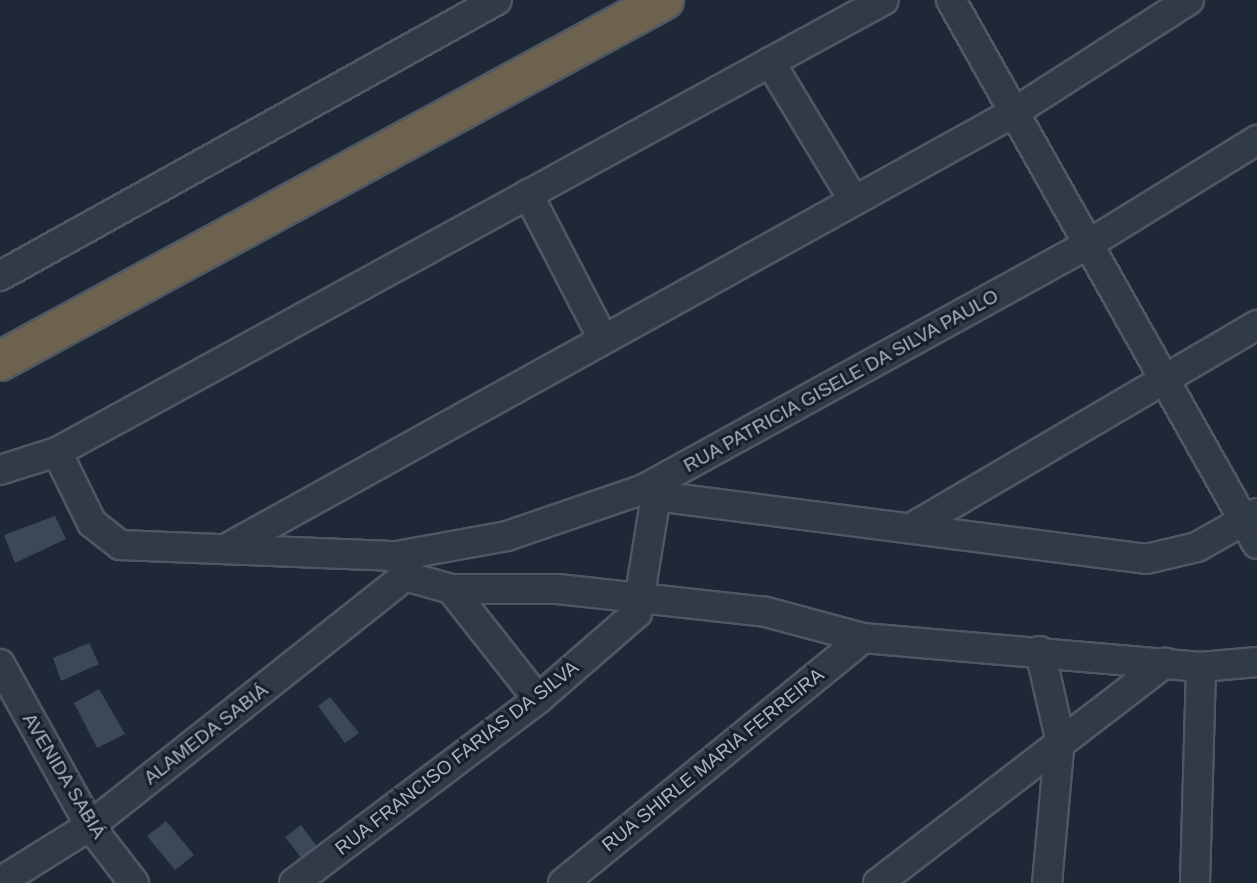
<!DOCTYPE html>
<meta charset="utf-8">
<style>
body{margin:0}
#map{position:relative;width:1257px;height:883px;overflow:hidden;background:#1e2836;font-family:Arial,sans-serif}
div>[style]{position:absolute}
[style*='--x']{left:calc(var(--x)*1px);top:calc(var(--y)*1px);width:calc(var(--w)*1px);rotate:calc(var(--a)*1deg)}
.building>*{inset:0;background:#3c4859}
.roads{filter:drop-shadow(2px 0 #4f5765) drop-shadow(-2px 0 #4f5765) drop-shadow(0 2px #4f5765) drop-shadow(0 -2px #4f5765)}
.minor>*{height:28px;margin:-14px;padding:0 14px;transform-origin:14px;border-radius:14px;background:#313a47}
.highway>*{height:38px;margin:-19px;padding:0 19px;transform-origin:19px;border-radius:19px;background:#6d624e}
span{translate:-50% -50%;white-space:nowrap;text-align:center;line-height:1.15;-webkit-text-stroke:6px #171f2b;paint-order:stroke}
.street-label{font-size:19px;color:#abb4c4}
</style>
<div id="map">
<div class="building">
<div style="clip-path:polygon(55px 516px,66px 539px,15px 563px,4px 535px)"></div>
<div style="clip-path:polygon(89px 643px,99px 664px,61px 681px,53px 658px)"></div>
<div style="clip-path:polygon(99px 689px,125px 734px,97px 748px,74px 703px)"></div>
<div style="clip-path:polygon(330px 697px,359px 733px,345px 743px,318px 706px)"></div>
<div style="clip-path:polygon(166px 821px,194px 855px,175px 870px,147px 836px)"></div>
<div style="clip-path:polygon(301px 825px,324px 856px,309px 868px,285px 837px)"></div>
</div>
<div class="roads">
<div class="minor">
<div style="--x:951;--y:0;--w:624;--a:60.64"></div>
<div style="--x:770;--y:62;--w:160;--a:58.8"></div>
<div style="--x:528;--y:194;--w:159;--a:62.6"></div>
<div style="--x:0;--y:276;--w:568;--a:-29.04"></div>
<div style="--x:57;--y:452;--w:79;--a:63.8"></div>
<div style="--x:92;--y:523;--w:36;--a:38"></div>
<div style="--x:120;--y:545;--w:277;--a:2.3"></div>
<div style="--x:397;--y:556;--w:112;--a:-10.3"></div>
<div style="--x:507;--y:536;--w:145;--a:-18.9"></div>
<div style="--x:644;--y:489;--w:506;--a:-28.85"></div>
<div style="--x:1087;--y:245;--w:200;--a:-31.7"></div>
<div style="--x:0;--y:470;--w:60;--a:-17.5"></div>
<div style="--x:57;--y:452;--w:942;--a:-28.66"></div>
<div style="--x:644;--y:489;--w:14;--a:30"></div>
<div style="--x:656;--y:496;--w:494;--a:7.3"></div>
<div style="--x:1146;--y:559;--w:52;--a:-13.2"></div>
<div style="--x:1197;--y:547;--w:69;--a:-29.5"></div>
<div style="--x:911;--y:528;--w:401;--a:-30.4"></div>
<div style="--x:229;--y:547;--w:896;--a:-28.97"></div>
<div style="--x:1013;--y:113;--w:209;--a:-32.7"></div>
<div style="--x:397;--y:556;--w:22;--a:68"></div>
<div style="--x:405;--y:576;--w:48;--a:15.8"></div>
<div style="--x:451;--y:589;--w:107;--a:0"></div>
<div style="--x:558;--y:589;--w:209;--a:6.3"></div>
<div style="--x:766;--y:612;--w:100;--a:15"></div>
<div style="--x:863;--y:638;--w:339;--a:4.9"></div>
<div style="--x:1201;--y:667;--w:56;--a:-5.1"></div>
<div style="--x:451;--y:589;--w:140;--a:51.7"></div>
<div style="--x:1040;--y:651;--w:89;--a:77.1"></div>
<div style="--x:1060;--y:738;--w:146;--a:95.1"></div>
<div style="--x:0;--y:664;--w:185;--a:60.9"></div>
<div style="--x:90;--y:826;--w:72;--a:52.3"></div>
<div style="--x:0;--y:882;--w:106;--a:-31.9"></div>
<div style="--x:90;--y:826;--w:402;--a:-38.4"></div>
<div style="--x:294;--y:883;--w:306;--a:-37"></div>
<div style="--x:538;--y:699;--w:131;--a:-41"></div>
<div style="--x:637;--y:613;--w:119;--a:-80.8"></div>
<div style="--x:563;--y:883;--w:387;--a:-39.2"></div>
<div style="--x:878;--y:883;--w:362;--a:-37.5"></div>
<div style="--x:1195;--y:883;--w:216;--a:-88.4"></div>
</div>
<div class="highway">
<div style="--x:0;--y:361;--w:756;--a:-28.53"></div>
</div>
</div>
<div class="street-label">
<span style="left:841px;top:381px;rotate:-29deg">RUA PATRICIA GISELE DA SILVA PAULO</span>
<span style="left:206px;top:734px;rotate:-38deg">ALAMEDA SABIÁ</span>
<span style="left:457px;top:758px;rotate:-38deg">RUA FRANCISO FARIAS DA SILVA</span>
<span style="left:713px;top:760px;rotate:-39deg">RUA SHIRLE MARIA FERREIRA</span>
<span style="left:64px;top:776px;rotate:59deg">AVENIDA SABIÁ</span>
</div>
</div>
